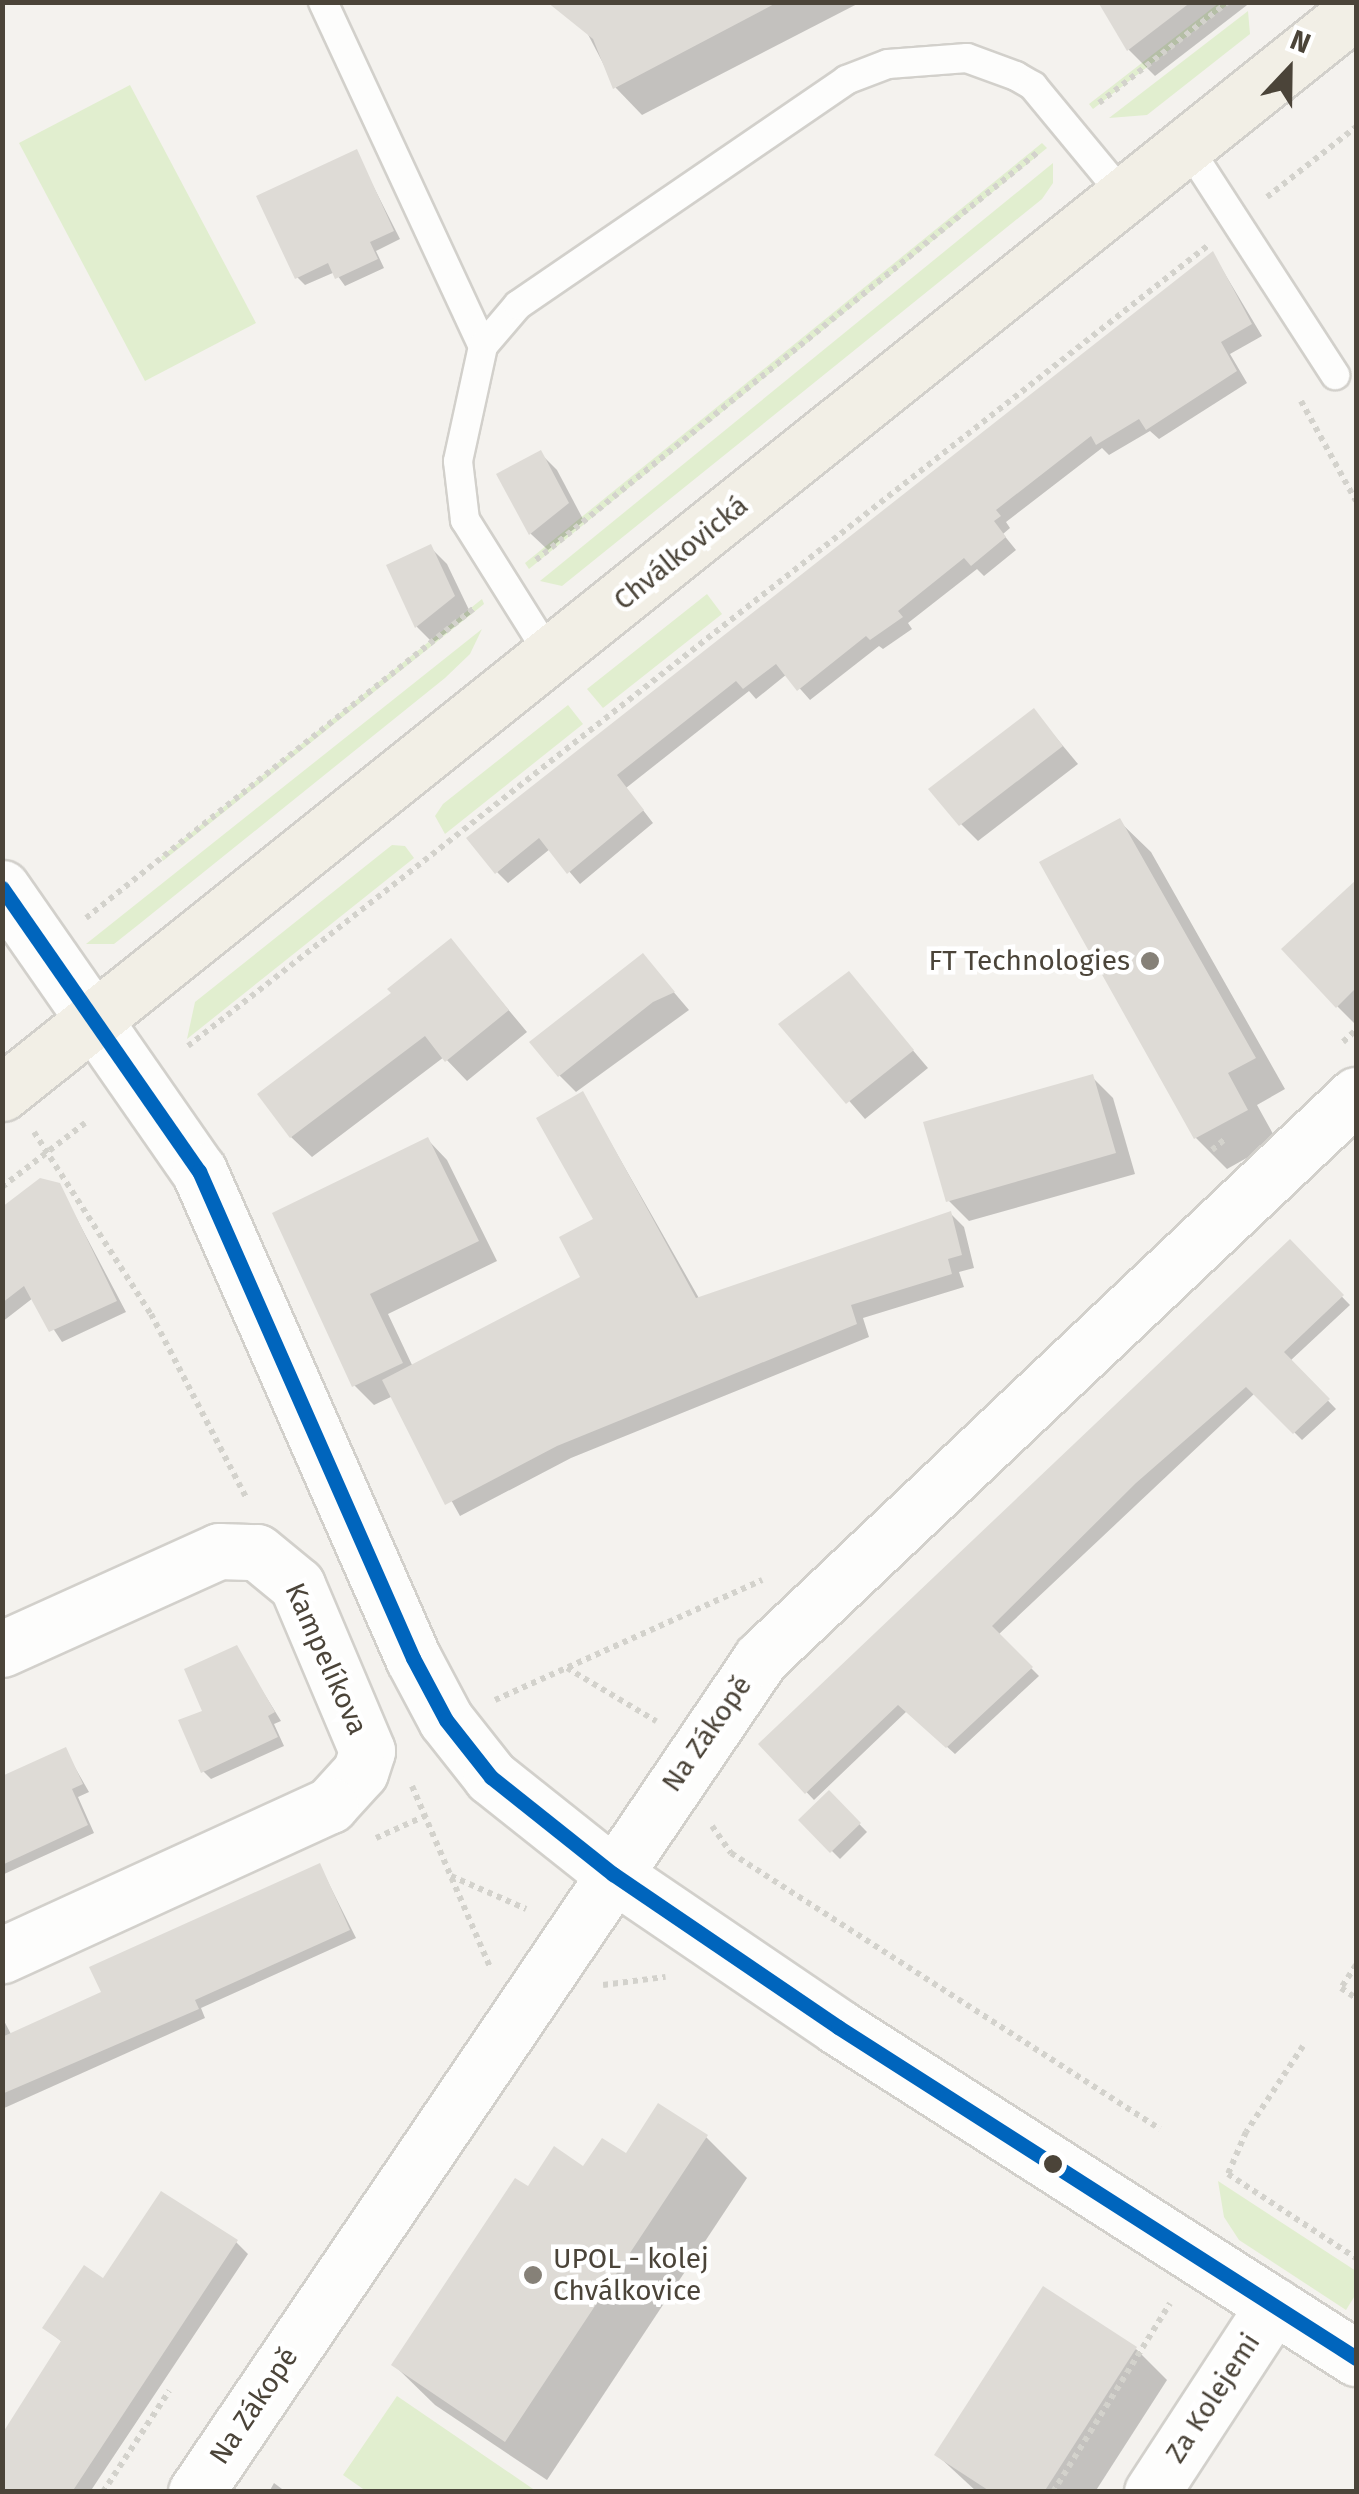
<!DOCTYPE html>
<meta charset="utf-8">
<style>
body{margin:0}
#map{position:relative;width:1359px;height:2494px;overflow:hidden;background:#f4f2ee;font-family:"Fira Sans",sans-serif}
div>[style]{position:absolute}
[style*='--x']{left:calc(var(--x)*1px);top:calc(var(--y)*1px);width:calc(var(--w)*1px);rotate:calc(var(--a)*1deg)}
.green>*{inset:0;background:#e1eecf}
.shadow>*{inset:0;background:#0003}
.building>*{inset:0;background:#dedbd6}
.path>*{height:6px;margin-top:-3px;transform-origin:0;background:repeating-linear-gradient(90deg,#d3d2cc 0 5px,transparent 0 10px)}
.roads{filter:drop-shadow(2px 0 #d2d0cb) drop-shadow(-2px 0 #d2d0cb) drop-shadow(0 2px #d2d0cb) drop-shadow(0 -2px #d2d0cb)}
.lane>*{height:28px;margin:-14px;padding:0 14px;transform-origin:14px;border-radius:14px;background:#fdfdfc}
.street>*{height:55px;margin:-27.5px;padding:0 27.5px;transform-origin:27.5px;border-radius:27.5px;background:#fdfdfc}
.primary>*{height:55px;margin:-27.5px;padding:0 27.5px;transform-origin:27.5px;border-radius:27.5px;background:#f2efe6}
.bus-1>*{height:15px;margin:-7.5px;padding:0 7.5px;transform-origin:7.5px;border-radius:7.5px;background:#0065bd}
.dots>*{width:28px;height:28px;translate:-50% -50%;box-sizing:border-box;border:5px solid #fff;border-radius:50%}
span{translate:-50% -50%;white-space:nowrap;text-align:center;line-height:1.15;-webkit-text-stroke:9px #fff;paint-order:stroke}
.street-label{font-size:28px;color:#4b4439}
.poi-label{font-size:28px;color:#4b4439}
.right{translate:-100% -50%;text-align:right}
.left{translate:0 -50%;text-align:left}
.frame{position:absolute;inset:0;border:5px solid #4b4439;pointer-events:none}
.north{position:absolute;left:1239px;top:20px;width:100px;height:100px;-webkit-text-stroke:8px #fff;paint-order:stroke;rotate:22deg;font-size:28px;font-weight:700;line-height:40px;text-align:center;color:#4b4439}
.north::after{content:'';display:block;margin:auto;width:35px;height:45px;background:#4b4439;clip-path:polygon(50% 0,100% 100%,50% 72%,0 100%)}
</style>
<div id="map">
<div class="green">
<div style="clip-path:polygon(1219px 3px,1230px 3px,1093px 109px,1089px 104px)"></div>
<div style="clip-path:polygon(1248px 11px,1250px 34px,1147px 115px,1109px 118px)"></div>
<div style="clip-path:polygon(130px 85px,256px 323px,145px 381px,19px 143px)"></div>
<div style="clip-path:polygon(1042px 143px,1047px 148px,529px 569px,525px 563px)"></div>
<div style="clip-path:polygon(1053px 163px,1053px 183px,1042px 199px,562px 586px,540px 581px)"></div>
<div style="clip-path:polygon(707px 594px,722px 614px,603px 708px,587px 689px)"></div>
<div style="clip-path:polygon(482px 599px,484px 604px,163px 861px,161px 857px)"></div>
<div style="clip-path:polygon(482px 629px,470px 654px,445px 678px,138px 925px,114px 944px,86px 944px)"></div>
<div style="clip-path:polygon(568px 705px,583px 724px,445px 834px,435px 816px,443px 804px)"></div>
<div style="clip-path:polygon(392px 845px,405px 846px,414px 858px,187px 1039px,195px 1002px)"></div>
<div style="clip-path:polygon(1218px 2181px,1356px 2271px,1356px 2294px,1346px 2310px,1239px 2240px,1224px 2217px)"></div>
<div style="clip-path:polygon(397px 2396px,536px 2491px,537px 2491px,366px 2491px,343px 2475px)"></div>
</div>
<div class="shadow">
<div style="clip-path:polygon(571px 2px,861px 2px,642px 115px,616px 88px)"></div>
<div style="clip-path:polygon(1104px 2px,1251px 2px,1155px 76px,1129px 50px)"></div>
<div style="clip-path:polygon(356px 152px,400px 239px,376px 251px,384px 268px,345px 286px,335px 272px,305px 285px,297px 277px)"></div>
<div style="clip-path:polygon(1213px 254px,1262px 336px,1230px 354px,1247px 383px,1159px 439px,1150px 431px,1109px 455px,1102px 448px,1006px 522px,1010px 528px,1003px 534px,1016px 550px,984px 576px,977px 569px,908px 623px,912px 629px,883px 649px,879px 646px,810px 700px,787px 674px,756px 699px,749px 691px,626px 788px,653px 823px,580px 884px,550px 849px,508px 883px,497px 872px)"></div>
<div style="clip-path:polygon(540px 453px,557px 470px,584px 521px,548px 550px,531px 534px,500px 475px)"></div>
<div style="clip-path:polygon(430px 547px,447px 564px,471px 614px,433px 643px,417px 627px,390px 566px)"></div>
<div style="clip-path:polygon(1034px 711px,1078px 764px,978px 841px,961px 824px)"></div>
<div style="clip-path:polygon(1120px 822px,1151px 852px,1285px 1089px,1257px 1105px,1277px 1141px,1227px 1169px,1196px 1138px)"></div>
<div style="clip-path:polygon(1344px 895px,1356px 907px,1356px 1025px,1337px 1006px)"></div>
<div style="clip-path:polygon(451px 941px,527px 1032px,467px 1081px,444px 1057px,312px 1157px,291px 1137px,394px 994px)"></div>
<div style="clip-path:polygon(643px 956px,689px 1010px,576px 1092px,559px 1075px)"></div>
<div style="clip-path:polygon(848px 974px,928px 1068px,865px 1119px,782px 1024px)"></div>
<div style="clip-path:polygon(1092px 1077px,1113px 1098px,1135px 1174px,969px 1221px,948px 1200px)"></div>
<div style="clip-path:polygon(583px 1094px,700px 1300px,951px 1214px,964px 1227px,974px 1268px,959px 1272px,964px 1287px,863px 1318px,869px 1337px,571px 1458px,460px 1516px,393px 1396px,374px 1405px,354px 1385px,275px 1214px,428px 1140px,447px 1160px,497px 1261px,388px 1314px,413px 1367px,583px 1278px,596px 1220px)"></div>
<div style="clip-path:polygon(59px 1185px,126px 1312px,62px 1342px,33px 1298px,2px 1322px,2px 1210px)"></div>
<div style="clip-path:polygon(1290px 1243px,1350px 1305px,1290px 1361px,1336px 1409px,1302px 1440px,1255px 1393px,998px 1635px,1039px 1676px,955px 1754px,907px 1711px,814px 1800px,761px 1744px)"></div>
<div style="clip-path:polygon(236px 1648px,281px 1721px,274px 1724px,284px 1746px,211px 1779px,203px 1771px,205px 1712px)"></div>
<div style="clip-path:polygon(65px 1750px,89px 1792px,78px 1797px,94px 1833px,2px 1875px,2px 1777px)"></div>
<div style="clip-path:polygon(829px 1793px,867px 1832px,840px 1859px,801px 1820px)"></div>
<div style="clip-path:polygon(320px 1866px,356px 1938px,201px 2008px,205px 2018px,2px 2109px,2px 2017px,12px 2036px,104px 1994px)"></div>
<div style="clip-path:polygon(706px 2137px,747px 2178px,547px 2480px,435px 2405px,394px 2365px,528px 2189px)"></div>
<div style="clip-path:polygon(236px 2242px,248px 2254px,90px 2492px,2px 2492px,63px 2343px,46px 2328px)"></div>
<div style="clip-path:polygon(1136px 2349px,1167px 2380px,1095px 2492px,977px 2492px,937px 2455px)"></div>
<div style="clip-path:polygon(274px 2483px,286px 2492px,269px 2492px)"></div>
</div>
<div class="building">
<div style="clip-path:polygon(547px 2px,778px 2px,613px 89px,593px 39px)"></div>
<div style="clip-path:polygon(1098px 2px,1191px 2px,1127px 51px)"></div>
<div style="clip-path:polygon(357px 149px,394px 231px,370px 242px,378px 259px,335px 279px,328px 263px,295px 279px,256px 196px)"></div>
<div style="clip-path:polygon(1213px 251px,1252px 324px,1221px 342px,1237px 371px,1146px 430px,1139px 419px,1096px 445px,1091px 436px,996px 510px,1001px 516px,994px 521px,1006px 537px,971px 566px,964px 558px,898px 611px,903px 617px,870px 640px,866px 636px,797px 691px,776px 664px,743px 689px,736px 681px,617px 775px,644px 810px,567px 874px,539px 838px,495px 874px,466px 838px)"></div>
<div style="clip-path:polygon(541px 450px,569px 503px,529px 535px,496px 474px)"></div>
<div style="clip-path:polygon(431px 544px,455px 596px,415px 628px,386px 565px)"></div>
<div style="clip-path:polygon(1034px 708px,1063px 746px,959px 826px,928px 789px)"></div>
<div style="clip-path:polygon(1120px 818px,1256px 1058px,1228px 1073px,1248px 1110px,1194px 1139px,1039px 862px)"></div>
<div style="clip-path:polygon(1356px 880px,1356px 988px,1336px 1008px,1281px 949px)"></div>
<div style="clip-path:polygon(451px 938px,509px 1010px,445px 1062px,425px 1036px,290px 1138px,257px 1094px,391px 993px,387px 989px)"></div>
<div style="clip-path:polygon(643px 953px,675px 992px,653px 1002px,558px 1077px,529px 1042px)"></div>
<div style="clip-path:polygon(849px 971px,914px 1050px,846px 1104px,778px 1024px)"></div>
<div style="clip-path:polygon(1093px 1074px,1116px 1153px,946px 1202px,923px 1122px)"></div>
<div style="clip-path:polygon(583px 1091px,696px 1298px,951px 1211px,962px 1255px,948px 1259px,952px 1274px,851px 1305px,857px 1324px,557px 1446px,445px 1505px,382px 1380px,580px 1277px,559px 1237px,593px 1219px,536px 1118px)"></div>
<div style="clip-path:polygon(428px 1137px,479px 1241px,370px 1294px,403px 1363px,352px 1387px,272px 1213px)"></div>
<div style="clip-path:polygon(40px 1178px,60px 1183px,117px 1301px,49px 1332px,24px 1286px,2px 1303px,2px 1207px)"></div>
<div style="clip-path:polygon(1290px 1239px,1344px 1295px,1284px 1352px,1330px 1399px,1293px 1434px,1246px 1387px,1136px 1483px,992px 1626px,1033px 1667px,946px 1748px,898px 1705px,805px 1794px,758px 1744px)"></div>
<div style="clip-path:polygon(237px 1645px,275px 1712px,268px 1716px,278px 1737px,201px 1773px,178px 1720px,202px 1711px,184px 1669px)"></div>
<div style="clip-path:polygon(66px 1747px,83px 1784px,72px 1789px,88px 1825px,2px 1865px,2px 1776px)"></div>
<div style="clip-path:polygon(829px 1790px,861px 1823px,830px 1853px,798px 1820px)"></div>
<div style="clip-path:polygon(320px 1863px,350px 1930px,195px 2000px,199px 2009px,2px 2094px,2px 2037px,101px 1992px,89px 1967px)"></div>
<div style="clip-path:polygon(658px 2103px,708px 2135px,505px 2442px,391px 2365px,515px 2178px,528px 2186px,554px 2146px,583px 2166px,602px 2138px,626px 2153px)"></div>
<div style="clip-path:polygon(161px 2191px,238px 2240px,72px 2492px,2px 2492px,2px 2434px,61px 2341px,42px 2328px,84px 2265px,103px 2278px)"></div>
<div style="clip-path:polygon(1043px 2286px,1137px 2347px,1044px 2492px,991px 2492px,934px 2455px)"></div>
</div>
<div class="path">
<div style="--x:1099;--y:103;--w:164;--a:-38.1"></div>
<div style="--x:1267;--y:197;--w:113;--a:-38.2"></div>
<div style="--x:1301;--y:401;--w:114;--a:61.2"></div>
<div style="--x:536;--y:560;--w:647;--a:-39.1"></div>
<div style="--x:86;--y:918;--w:497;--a:-38.6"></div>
<div style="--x:1343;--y:1042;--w:18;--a:-43"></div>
<div style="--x:188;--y:1046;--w:1296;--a:-38.13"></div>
<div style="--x:34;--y:1132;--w:216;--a:57.3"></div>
<div style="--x:151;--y:1314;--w:206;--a:62.6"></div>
<div style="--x:1212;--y:1150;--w:17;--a:-40"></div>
<div style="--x:2;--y:1187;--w:105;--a:-37.6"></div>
<div style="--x:567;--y:1668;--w:104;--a:30.8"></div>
<div style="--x:495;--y:1700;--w:293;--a:-24.2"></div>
<div style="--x:412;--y:1786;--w:197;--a:66.7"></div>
<div style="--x:712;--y:1826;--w:33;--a:55"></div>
<div style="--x:731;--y:1853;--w:510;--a:32.76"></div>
<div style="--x:376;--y:1838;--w:54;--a:-24.2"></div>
<div style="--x:451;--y:1876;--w:82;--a:23.7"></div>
<div style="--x:1356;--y:1965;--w:27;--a:123"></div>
<div style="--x:1341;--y:1988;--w:18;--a:34"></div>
<div style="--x:603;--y:1985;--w:63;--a:-7.4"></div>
<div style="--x:1303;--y:2046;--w:103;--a:123.5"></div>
<div style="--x:1246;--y:2132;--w:46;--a:113.2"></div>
<div style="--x:1228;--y:2174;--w:153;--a:33.3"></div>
<div style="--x:103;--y:2492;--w:121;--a:-56.8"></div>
<div style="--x:1053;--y:2492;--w:222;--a:-58.2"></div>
</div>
<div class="roads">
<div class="lane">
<div style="--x:323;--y:2;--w:379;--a:65.1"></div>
<div style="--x:1187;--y:146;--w:273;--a:57.1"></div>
<div style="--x:551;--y:657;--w:162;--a:-122.1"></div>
<div style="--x:465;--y:520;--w:59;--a:-96.8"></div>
<div style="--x:458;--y:461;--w:118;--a:-77.7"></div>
<div style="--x:483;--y:346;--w:54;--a:-49.5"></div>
<div style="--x:518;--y:305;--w:398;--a:-34.4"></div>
<div style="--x:846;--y:80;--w:45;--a:-20.9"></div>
<div style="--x:888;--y:64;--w:79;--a:-4.3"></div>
<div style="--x:967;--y:58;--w:52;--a:20.2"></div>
<div style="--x:1016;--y:76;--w:20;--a:30"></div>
<div style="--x:1033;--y:86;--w:143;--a:50.4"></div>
</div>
<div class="street">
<div style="--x:2;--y:888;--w:345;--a:55.2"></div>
<div style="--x:199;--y:1171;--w:532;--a:66.28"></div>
<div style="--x:413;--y:1658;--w:70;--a:62"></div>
<div style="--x:446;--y:1720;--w:73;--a:51.7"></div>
<div style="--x:491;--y:1777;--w:156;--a:38.5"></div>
<div style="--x:613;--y:1874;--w:272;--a:34.2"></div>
<div style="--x:838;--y:2027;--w:615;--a:32.58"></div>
<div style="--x:2;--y:1649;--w:238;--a:-24.3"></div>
<div style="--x:219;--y:1551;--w:38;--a:2"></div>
<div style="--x:257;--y:1552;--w:52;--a:39.5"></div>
<div style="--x:297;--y:1585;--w:180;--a:67.1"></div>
<div style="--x:367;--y:1751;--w:22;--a:108"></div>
<div style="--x:360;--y:1772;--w:45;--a:132.3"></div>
<div style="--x:330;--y:1805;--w:361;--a:155.4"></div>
<div style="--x:196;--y:2492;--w:1007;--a:-55.88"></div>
<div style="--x:761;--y:1658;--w:819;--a:-43.42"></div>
<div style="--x:1152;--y:2492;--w:223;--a:-56.9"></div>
</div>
<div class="primary">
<div style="--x:2;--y:1093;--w:1734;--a:-38.65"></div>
</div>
</div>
<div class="bus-1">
<div style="--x:2;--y:888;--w:345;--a:55.2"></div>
<div style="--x:199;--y:1171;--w:532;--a:66.28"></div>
<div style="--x:413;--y:1658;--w:70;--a:62"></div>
<div style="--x:446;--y:1720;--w:73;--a:51.7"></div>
<div style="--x:491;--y:1777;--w:156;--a:38.5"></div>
<div style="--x:613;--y:1874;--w:272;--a:34.2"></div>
<div style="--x:838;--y:2027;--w:615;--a:32.58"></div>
</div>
<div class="dots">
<div style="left:1150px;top:961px;background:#868178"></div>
<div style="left:1053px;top:2164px;background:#4b4439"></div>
<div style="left:533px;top:2275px;background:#868178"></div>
</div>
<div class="street-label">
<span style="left:681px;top:553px;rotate:-39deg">Chválkovická</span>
<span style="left:326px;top:1659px;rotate:66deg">Kampelíkova</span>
<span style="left:707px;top:1734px;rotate:-55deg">Na Zákopě</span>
<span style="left:1213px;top:2398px;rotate:-57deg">Za Kolejemi</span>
<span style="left:254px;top:2406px;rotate:-56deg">Na Zákopě</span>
</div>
<div class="poi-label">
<span class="right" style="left:1130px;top:961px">FT Technologies</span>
<span class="left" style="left:553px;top:2275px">UPOL - kolej<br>Chválkovice</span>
</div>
<div class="frame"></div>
<div class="north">N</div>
</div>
